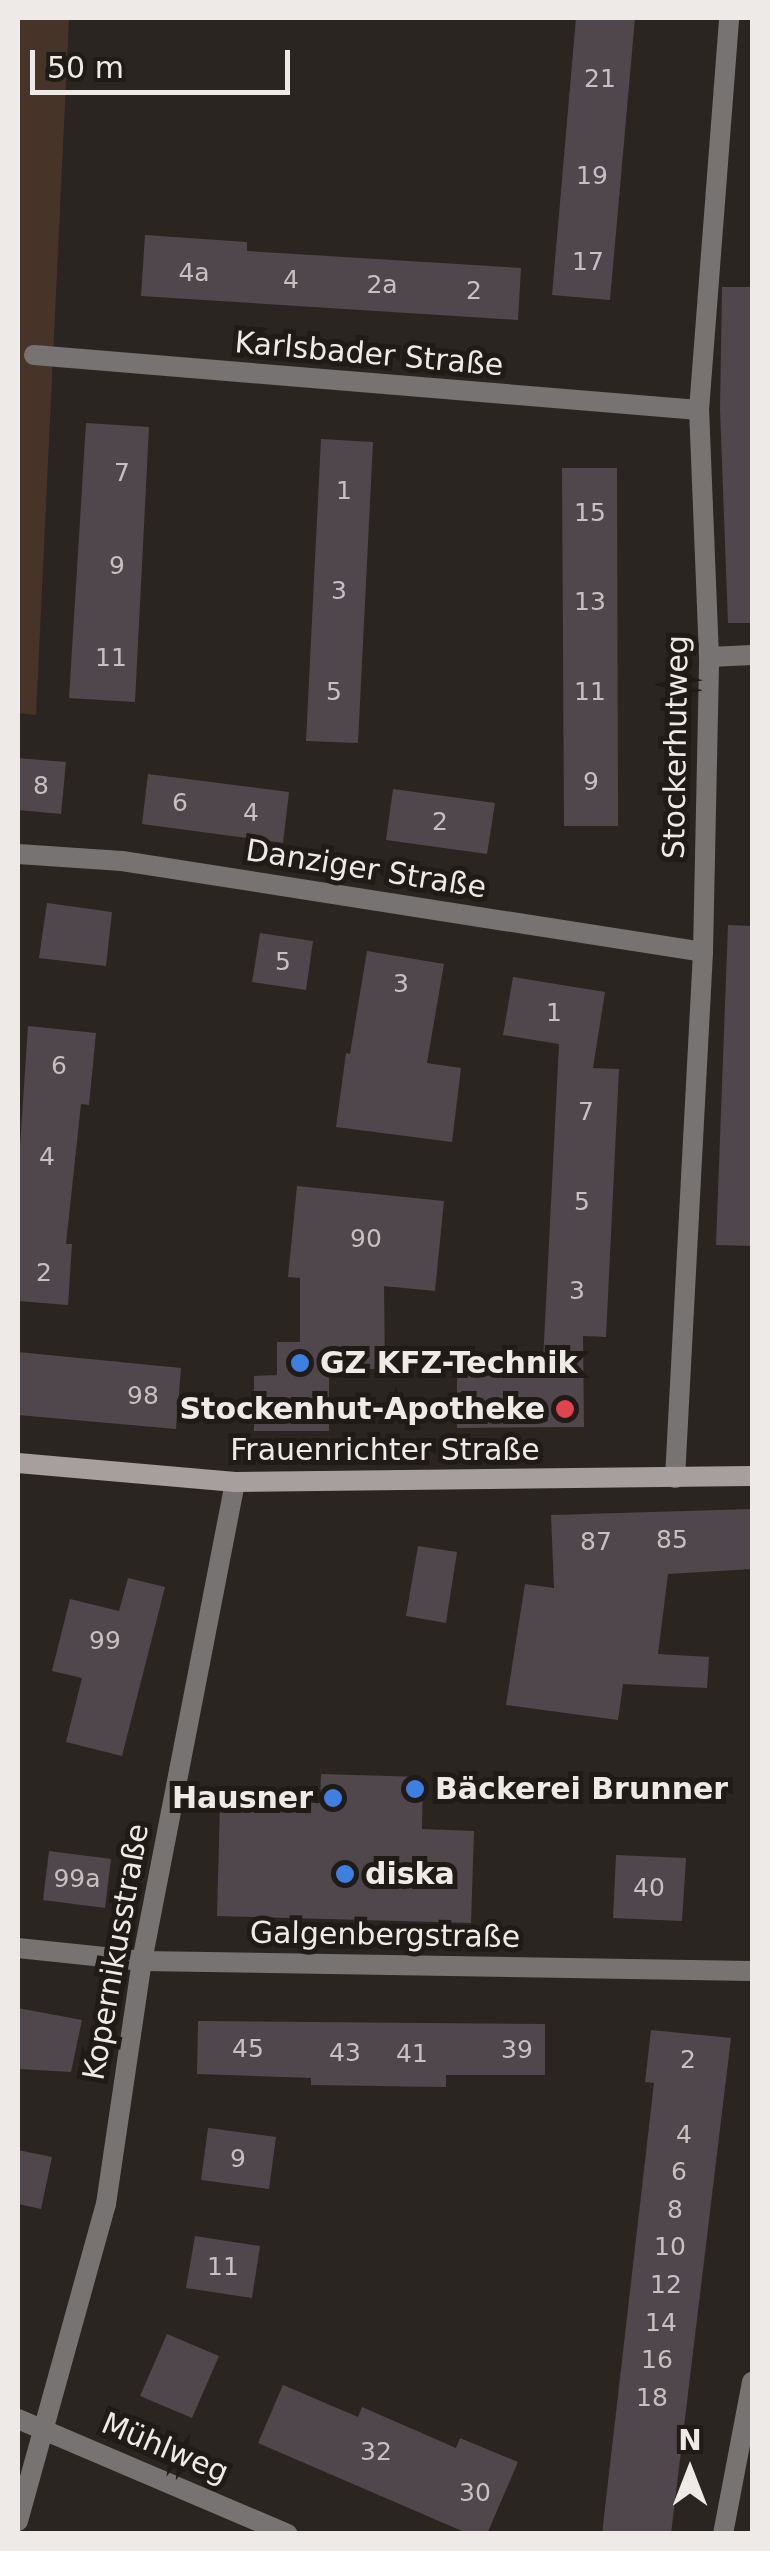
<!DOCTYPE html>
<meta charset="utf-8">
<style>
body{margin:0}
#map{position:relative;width:770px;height:2551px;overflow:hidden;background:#2b2521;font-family:"DejaVu Sans",sans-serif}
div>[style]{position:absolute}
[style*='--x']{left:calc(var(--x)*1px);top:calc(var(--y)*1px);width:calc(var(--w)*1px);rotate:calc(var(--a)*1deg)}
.green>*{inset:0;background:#473428}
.building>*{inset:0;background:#4f474b}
.minor>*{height:20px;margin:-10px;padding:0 10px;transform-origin:10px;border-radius:10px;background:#777372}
.secondary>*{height:20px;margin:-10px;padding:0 10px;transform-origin:10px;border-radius:10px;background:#a69f9d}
.dots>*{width:28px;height:28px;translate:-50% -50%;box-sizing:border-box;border:5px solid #211b17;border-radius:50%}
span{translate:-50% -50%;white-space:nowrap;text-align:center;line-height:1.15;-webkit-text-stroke:10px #211b17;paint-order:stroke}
.number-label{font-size:25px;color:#c6c1c0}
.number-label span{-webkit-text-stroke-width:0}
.street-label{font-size:30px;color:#eeeae7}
.poi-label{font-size:30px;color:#eeeae7;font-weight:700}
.left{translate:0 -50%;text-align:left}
.right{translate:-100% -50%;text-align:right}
.frame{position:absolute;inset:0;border:20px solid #eeeae7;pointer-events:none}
.north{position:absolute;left:640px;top:2421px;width:100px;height:100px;-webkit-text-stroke:8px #211b17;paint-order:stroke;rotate:0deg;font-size:28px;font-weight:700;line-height:40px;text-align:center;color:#eeeae7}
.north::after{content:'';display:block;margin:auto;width:35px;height:45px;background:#eeeae7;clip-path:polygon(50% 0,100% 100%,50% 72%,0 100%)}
.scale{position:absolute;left:30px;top:50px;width:260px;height:45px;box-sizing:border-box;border:5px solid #eeeae7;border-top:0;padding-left:12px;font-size:30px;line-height:35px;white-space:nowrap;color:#eeeae7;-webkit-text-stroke:8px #211b17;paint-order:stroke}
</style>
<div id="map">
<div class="green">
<div style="clip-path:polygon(18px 18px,69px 18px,36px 715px,18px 713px)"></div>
</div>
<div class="building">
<div style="clip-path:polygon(576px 18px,635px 18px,610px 300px,552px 295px)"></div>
<div style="clip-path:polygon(145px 235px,247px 242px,247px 251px,521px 268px,518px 320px,141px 296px)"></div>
<div style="clip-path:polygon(722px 287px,752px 287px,752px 623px,728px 623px,720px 409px)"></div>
<div style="clip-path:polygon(86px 423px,149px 427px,135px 702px,69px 698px)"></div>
<div style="clip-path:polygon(321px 439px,373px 442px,358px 743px,306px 741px)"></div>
<div style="clip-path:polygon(562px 468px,617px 468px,618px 826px,564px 826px)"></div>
<div style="clip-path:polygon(18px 758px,66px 762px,61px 814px,18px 810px)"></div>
<div style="clip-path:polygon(148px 774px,289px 792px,283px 843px,142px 824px)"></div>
<div style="clip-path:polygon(393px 789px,495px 803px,487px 854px,386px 840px)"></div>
<div style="clip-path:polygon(47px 903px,112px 912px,106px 966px,39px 958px)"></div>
<div style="clip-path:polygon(728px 925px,752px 926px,752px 1246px,716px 1245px)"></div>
<div style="clip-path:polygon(260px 933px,313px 941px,306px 990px,252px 982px)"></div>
<div style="clip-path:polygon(367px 951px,444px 964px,427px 1063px,461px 1068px,452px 1142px,336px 1127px,346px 1053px,350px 1054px)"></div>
<div style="clip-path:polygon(513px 977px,605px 992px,593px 1068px,619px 1069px,606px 1337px,583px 1336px,584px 1427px,457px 1428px,457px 1362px,543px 1362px,559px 1044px,503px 1035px)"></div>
<div style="clip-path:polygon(28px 1026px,96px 1033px,89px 1105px,81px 1104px,66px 1244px,72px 1244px,68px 1305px,18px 1301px,18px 1176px)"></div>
<div style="clip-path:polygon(297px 1186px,444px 1201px,435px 1291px,384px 1286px,385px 1369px,329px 1369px,329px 1431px,254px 1431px,254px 1376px,277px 1375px,277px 1342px,300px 1342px,300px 1278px,288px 1277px)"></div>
<div style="clip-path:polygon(18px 1352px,181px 1368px,176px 1429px,18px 1415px)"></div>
<div style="clip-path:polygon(752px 1509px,752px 1569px,668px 1574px,658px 1654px,709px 1657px,707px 1688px,623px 1684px,618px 1720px,506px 1705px,525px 1584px,554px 1588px,551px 1515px)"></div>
<div style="clip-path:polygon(418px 1546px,457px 1552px,446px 1623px,406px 1616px)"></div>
<div style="clip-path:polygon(128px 1578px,165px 1587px,122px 1756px,66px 1742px,82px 1678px,52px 1671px,70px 1599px,119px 1611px)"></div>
<div style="clip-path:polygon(321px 1774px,423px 1777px,422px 1829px,474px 1831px,471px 1923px,217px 1916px,220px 1800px,320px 1803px)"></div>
<div style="clip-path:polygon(49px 1851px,111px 1859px,105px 1908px,43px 1900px)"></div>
<div style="clip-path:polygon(616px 1855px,686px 1858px,682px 1921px,613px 1918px)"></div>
<div style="clip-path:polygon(18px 2008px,82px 2020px,71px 2072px,18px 2069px)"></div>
<div style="clip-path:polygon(198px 2021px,545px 2024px,545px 2075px,446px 2075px,446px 2087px,311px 2085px,311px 2078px,197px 2074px)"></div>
<div style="clip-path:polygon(651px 2030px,731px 2038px,671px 2534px,602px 2534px,654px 2083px,645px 2082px)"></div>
<div style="clip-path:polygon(208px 2128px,276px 2137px,269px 2189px,201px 2180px)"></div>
<div style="clip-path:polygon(18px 2150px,52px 2157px,41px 2209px,18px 2204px)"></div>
<div style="clip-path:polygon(195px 2236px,260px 2246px,252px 2298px,186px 2288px)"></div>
<div style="clip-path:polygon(167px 2334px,219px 2356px,192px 2418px,140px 2396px)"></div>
<div style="clip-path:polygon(283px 2385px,358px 2417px,362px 2407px,456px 2448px,460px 2438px,518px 2462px,487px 2534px,469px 2534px,258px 2443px)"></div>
</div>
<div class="minor">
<div style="--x:34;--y:355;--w:667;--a:4.73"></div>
<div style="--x:709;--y:657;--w:43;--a:-2.7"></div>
<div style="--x:18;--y:854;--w:104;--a:3.9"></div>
<div style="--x:122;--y:861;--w:588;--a:8.9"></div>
<div style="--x:675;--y:1478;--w:527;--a:-86.95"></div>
<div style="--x:703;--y:952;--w:295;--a:-88.8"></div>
<div style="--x:709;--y:657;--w:247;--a:-92.3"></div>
<div style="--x:699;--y:410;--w:393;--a:-85.6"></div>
<div style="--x:18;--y:1948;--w:125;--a:6"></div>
<div style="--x:142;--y:1961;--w:610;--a:0.94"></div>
<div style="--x:18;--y:2419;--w:293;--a:23.1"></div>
<div style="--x:18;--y:2521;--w:329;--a:-74.5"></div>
<div style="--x:106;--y:2204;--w:246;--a:-81.6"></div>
<div style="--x:142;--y:1961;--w:488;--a:-79"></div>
<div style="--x:723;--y:2534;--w:155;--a:-79.2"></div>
</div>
<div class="secondary">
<div style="--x:18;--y:1463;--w:218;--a:5"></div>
<div style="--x:235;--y:1482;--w:517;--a:-0.66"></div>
</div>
<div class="dots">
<div style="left:300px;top:1363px;background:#3f7fe0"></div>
<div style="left:565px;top:1409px;background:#e0444e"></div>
<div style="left:415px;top:1789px;background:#3f7fe0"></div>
<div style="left:333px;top:1798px;background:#3f7fe0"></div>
<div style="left:345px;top:1874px;background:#3f7fe0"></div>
</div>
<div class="number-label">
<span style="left:600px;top:79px">21</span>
<span style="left:592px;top:176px">19</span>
<span style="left:588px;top:262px">17</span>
<span style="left:194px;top:273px">4a</span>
<span style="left:291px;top:280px">4</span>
<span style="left:382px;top:285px">2a</span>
<span style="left:474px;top:291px">2</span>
<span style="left:122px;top:473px">7</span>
<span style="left:344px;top:491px">1</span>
<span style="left:590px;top:513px">15</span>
<span style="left:117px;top:566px">9</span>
<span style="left:339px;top:591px">3</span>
<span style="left:590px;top:602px">13</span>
<span style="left:111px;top:658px">11</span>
<span style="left:334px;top:692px">5</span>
<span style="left:590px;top:692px">11</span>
<span style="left:591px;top:782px">9</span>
<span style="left:41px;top:786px">8</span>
<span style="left:180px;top:803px">6</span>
<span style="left:251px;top:813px">4</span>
<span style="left:440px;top:822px">2</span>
<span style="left:283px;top:962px">5</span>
<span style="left:401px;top:984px">3</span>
<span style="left:554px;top:1013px">1</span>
<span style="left:59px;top:1066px">6</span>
<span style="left:586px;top:1112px">7</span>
<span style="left:47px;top:1157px">4</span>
<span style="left:582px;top:1202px">5</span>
<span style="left:366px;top:1239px">90</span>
<span style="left:44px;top:1273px">2</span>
<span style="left:577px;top:1291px">3</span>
<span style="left:143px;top:1396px">98</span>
<span style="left:672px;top:1540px">85</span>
<span style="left:596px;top:1542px">87</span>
<span style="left:105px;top:1641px">99</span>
<span style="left:77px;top:1879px">99a</span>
<span style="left:649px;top:1888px">40</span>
<span style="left:248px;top:2049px">45</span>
<span style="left:517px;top:2050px">39</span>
<span style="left:345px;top:2053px">43</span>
<span style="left:412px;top:2054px">41</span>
<span style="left:688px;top:2060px">2</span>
<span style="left:684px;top:2135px">4</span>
<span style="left:238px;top:2159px">9</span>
<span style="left:679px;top:2172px">6</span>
<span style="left:675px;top:2210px">8</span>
<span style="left:670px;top:2247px">10</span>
<span style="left:223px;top:2267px">11</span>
<span style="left:666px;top:2285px">12</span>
<span style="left:661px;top:2323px">14</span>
<span style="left:657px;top:2360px">16</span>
<span style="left:652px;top:2398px">18</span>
<span style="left:376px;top:2452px">32</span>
<span style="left:475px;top:2493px">30</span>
</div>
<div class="street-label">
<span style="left:369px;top:354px;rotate:5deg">Karlsbader Straße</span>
<span style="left:676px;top:747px;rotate:-89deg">Stockerhutweg</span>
<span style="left:366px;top:869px;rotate:9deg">Danziger Straße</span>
<span style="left:385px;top:1450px">Frauenrichter Straße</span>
<span style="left:385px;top:1935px;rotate:1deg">Galgenbergstraße</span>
<span style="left:116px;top:1952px;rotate:-80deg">Kopernikusstraße</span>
<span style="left:165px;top:2448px;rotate:23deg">Mühlweg</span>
</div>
<div class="poi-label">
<span class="left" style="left:320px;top:1363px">GZ KFZ-Technik</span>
<span class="right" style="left:545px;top:1409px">Stockenhut-Apotheke</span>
<span class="left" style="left:435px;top:1789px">Bäckerei Brunner</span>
<span class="right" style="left:313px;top:1798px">Hausner</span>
<span class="left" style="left:365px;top:1874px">diska</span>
</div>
<div class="frame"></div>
<div class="north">N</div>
<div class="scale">50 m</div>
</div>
